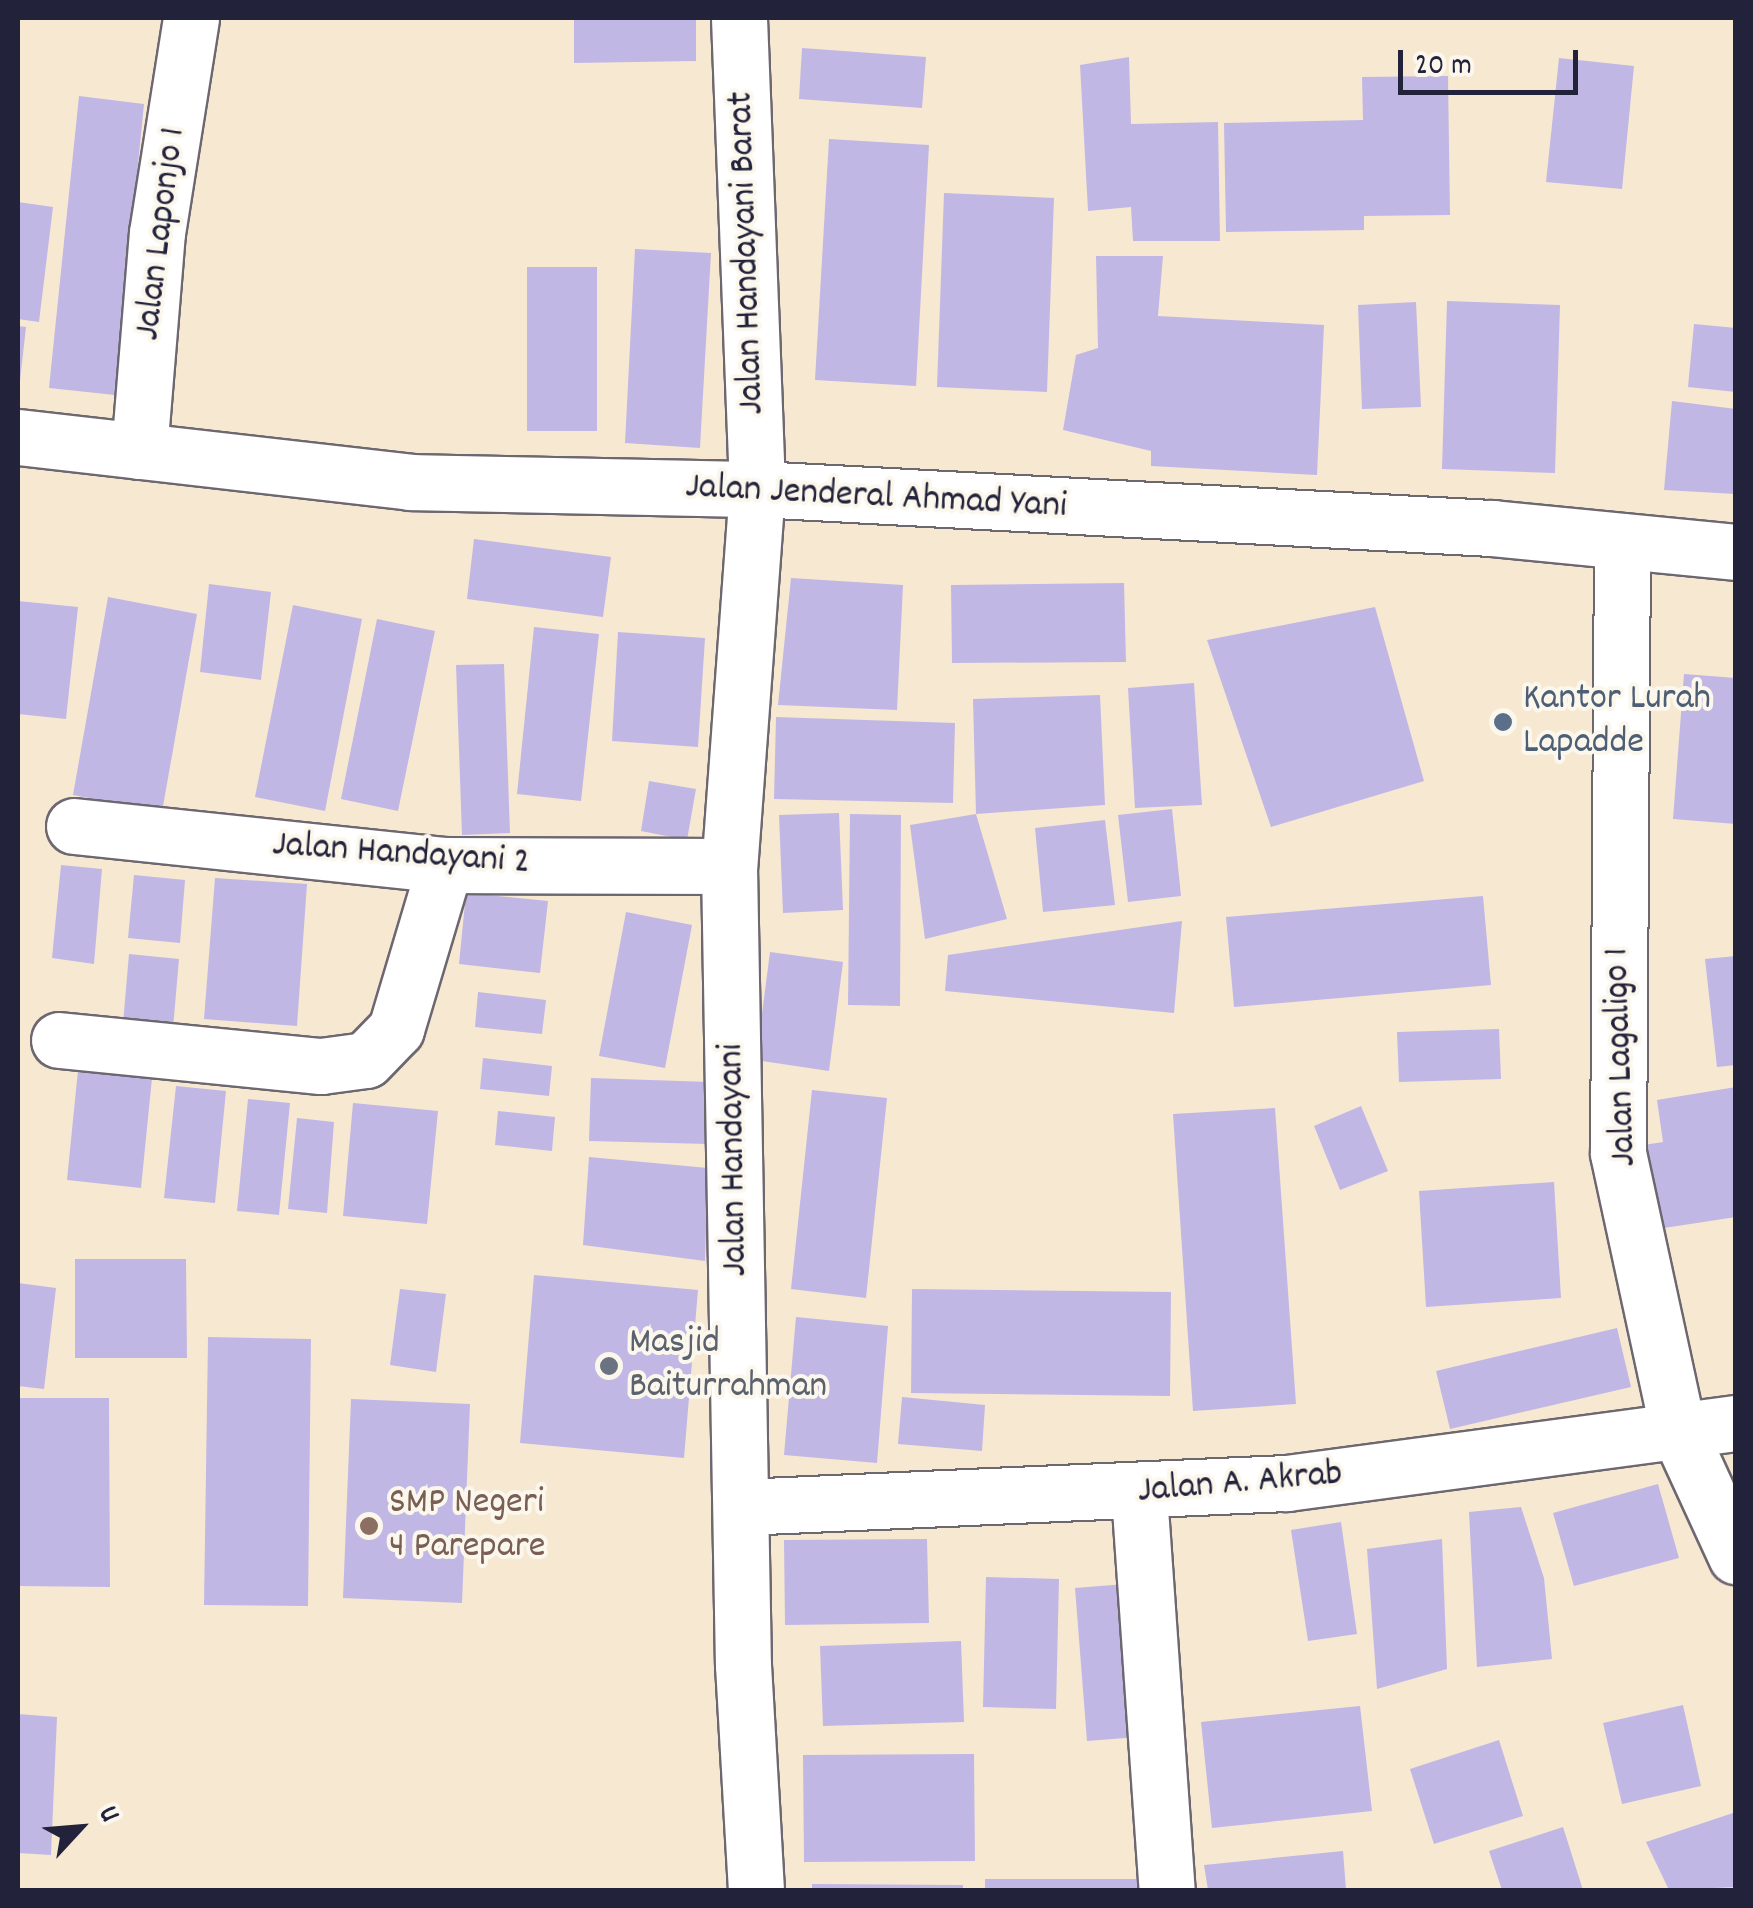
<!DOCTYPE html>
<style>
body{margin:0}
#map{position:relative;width:1753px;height:1908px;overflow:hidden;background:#f7e8d2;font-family:Dekko,sans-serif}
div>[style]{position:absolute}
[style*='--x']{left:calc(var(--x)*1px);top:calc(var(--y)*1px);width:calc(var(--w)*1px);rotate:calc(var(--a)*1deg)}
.building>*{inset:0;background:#c1b7e5}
.roads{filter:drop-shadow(2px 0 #6d6770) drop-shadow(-2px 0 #6d6770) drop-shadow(0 2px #6d6770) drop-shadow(0 -2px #6d6770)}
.minor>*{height:55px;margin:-27.5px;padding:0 27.5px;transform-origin:27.5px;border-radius:27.5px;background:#fff}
.trunk>*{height:55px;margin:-27.5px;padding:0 27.5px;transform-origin:27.5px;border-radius:27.5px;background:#fff}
.dots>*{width:28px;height:28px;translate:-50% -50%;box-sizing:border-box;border:5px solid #fbf7ec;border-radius:50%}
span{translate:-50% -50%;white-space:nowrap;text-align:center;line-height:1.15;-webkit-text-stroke:8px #fbf7ec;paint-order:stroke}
.street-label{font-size:38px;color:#22223b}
.service-label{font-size:38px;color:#4e5e75}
.left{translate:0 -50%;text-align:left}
.worship-label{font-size:38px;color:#5b616d}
.education-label{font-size:38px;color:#785e54}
.frame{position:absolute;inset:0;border:20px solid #22223b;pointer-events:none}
.north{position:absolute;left:30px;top:1778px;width:100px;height:100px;-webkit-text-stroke:8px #fbf7ec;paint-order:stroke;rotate:64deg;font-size:28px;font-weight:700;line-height:40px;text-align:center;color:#22223b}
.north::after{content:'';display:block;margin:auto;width:35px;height:45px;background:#22223b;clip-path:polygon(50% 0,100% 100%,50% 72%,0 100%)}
.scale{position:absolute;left:1398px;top:50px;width:180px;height:45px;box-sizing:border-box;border:5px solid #22223b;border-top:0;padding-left:12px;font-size:30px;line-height:35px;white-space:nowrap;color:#22223b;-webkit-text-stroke:8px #fbf7ec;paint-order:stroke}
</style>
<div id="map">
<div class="building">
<div style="clip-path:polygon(574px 18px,696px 18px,696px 61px,574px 63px)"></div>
<div style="clip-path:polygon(802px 48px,926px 57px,922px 108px,799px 99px)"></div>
<div style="clip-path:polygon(1129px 57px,1131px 124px,1218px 122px,1220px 241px,1133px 241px,1131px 207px,1088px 211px,1080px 65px)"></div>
<div style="clip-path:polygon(1559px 58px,1634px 66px,1622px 189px,1546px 182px)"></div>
<div style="clip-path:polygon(1448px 76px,1450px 215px,1364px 216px,1364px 230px,1226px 232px,1224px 123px,1363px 120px,1362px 77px)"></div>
<div style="clip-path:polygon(79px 96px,144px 104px,115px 395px,49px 388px)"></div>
<div style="clip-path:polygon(829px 139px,929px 145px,916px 386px,815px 380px)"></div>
<div style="clip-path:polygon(944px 193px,1054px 198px,1047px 392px,937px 387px)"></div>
<div style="clip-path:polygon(18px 202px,53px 207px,39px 322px,18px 319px)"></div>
<div style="clip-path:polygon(635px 249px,711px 253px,700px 448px,625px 443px)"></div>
<div style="clip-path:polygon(1096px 256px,1163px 256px,1158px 316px,1324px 325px,1317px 475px,1151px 466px,1151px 451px,1063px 430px,1076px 355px,1098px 348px)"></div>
<div style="clip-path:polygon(527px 267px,597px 267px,597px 431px,527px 431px)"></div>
<div style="clip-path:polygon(1447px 301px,1560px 305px,1555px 473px,1442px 469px)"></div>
<div style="clip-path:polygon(1416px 302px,1421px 407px,1362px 409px,1358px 305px)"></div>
<div style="clip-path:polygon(1694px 324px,1736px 328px,1736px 392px,1688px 387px)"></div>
<div style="clip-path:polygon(18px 326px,26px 327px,20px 381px,18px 381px)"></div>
<div style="clip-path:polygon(1672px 401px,1736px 409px,1736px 494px,1664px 490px)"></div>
<div style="clip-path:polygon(474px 539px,611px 557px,603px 617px,467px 599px)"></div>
<div style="clip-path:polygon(791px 578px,903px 585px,897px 710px,778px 705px)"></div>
<div style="clip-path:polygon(1124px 583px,1126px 662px,952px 663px,951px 585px)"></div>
<div style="clip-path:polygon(209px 584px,271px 592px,261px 680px,200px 672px)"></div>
<div style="clip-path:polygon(108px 597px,197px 614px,162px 812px,73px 795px)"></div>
<div style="clip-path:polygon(18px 601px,78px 607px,66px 719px,18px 714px)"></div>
<div style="clip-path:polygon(293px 605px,362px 619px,325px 811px,255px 797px)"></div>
<div style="clip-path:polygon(1375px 607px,1424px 781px,1271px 827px,1207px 640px)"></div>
<div style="clip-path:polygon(377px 619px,435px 631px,398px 811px,341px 799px)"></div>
<div style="clip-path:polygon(534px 627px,599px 634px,581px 801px,517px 794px)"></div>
<div style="clip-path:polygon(618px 632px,705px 638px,698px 747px,612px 741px)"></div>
<div style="clip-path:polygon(504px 664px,510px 833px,462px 835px,456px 665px)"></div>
<div style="clip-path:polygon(1684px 674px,1736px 678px,1736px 824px,1673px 819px)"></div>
<div style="clip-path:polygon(1194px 683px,1202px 805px,1135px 808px,1128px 688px)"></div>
<div style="clip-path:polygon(1100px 695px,1105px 805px,976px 814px,973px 699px)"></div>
<div style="clip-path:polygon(776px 717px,955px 723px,953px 803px,774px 799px)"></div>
<div style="clip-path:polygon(649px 781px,696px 789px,687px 840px,641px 831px)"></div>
<div style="clip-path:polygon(1172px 809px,1181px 896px,1128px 902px,1118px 815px)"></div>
<div style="clip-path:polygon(839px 813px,843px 910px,783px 913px,779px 815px)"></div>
<div style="clip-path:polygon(850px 814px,901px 815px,900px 1006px,848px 1005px)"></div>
<div style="clip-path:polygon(976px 814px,1007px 919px,925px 939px,910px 825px)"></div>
<div style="clip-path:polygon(1105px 820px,1115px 905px,1043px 912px,1035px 828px)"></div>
<div style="clip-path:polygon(61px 865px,102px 869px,94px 964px,52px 958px)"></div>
<div style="clip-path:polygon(134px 875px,185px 880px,180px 943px,128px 938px)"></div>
<div style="clip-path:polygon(215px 878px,307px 884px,297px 1026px,204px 1019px)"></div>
<div style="clip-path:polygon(466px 893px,548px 901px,540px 973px,459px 964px)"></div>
<div style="clip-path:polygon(1483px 896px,1491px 985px,1234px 1007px,1226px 917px)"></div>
<div style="clip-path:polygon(626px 912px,692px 925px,665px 1068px,599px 1056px)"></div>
<div style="clip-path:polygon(1182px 921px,1174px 1013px,945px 991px,948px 955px)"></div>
<div style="clip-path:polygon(770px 952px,843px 962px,829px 1071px,756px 1060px)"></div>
<div style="clip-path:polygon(129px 954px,179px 959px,172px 1040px,122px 1035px)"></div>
<div style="clip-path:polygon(1736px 956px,1736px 1065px,1717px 1067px,1705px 959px)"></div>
<div style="clip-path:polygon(478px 992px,546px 1000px,542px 1034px,475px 1027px)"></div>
<div style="clip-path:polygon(1499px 1029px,1501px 1079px,1399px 1082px,1397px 1032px)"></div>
<div style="clip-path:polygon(483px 1058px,552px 1066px,549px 1096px,480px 1089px)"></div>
<div style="clip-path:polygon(78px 1070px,152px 1078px,141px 1188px,67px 1180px)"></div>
<div style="clip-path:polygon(591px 1078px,709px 1082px,708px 1144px,589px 1141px)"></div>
<div style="clip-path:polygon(176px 1086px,226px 1091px,215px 1203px,164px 1198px)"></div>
<div style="clip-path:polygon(1736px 1087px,1736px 1217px,1651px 1230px,1637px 1146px,1663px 1142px,1657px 1100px)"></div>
<div style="clip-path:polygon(812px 1090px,887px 1098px,866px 1298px,791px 1289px)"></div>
<div style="clip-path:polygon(248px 1099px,290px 1103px,279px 1215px,237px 1211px)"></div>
<div style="clip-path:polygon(353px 1103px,438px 1111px,427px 1224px,343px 1216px)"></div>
<div style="clip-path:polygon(1361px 1106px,1388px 1171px,1340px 1190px,1314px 1126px)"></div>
<div style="clip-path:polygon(1275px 1108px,1296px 1404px,1193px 1411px,1173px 1114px)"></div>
<div style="clip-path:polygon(498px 1111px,555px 1117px,552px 1151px,495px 1145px)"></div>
<div style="clip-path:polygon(297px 1118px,334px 1122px,327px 1213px,288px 1209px)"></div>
<div style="clip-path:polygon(589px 1157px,708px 1168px,705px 1261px,583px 1245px)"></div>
<div style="clip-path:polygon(1554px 1182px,1561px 1298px,1426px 1307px,1419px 1191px)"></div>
<div style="clip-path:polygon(75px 1259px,186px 1259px,187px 1358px,75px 1358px)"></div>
<div style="clip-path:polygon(534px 1275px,698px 1290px,684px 1458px,520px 1443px)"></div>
<div style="clip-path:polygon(18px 1283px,56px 1288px,44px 1389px,18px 1386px)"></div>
<div style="clip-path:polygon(400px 1289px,446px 1294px,436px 1372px,390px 1365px)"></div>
<div style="clip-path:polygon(912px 1289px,1171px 1292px,1170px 1396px,911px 1393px)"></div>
<div style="clip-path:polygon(796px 1317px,888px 1326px,877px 1463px,784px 1455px)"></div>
<div style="clip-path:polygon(1617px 1328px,1631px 1387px,1450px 1429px,1436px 1371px)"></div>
<div style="clip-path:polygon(208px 1337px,311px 1339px,308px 1606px,204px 1605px)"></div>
<div style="clip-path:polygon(902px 1397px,985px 1405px,982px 1451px,898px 1444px)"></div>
<div style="clip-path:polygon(18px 1398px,109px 1398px,110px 1587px,18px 1586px)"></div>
<div style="clip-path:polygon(351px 1399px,470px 1404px,462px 1603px,343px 1598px)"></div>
<div style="clip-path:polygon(1658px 1484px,1679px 1558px,1574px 1586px,1553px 1513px)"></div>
<div style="clip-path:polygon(1521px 1507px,1544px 1578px,1552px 1659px,1477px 1667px,1469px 1512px)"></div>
<div style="clip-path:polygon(1341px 1522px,1357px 1634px,1308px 1641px,1291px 1530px)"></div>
<div style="clip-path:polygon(927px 1539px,929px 1623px,785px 1625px,784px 1540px)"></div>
<div style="clip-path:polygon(1442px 1539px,1447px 1669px,1377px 1689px,1367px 1549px)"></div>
<div style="clip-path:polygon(986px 1577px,1059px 1579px,1056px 1709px,983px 1707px)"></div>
<div style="clip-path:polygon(1138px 1583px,1150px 1736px,1087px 1741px,1075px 1588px)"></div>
<div style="clip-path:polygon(961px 1641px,964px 1722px,823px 1726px,820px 1646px)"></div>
<div style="clip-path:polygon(1683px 1705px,1701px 1786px,1622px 1804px,1603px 1723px)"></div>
<div style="clip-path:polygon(1360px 1706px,1372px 1811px,1212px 1828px,1201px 1722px)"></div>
<div style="clip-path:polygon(18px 1714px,57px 1717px,51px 1855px,18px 1853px)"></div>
<div style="clip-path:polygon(1499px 1740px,1523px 1816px,1434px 1844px,1410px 1769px)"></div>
<div style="clip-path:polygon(974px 1754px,975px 1861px,804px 1862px,803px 1755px)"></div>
<div style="clip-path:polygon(1736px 1812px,1736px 1887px,1669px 1890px,1646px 1842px)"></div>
<div style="clip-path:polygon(1563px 1827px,1583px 1890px,1502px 1890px,1489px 1851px)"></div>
<div style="clip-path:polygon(1343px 1851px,1346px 1890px,1208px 1890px,1204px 1865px)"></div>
<div style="clip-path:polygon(985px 1879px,1138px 1879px,1138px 1890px,985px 1890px)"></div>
<div style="clip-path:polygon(812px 1884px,963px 1885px,963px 1890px,812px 1890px)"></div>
</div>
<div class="roads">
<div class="minor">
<div style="--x:739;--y:18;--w:471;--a:87.8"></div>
<div style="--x:757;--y:489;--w:378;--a:94.2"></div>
<div style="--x:729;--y:866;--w:799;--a:89"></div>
<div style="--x:743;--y:1665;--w:225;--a:86.7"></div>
<div style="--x:139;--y:451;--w:219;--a:-85.3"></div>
<div style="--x:157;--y:233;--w:218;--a:-81"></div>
<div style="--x:1622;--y:541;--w:612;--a:90.37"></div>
<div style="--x:1618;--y:1153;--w:283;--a:77.8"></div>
<div style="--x:1678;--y:1430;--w:139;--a:65.3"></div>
<div style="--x:74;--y:826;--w:373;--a:6"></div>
<div style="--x:445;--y:865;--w:284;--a:0.2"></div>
<div style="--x:59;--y:1040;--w:263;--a:5.7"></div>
<div style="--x:321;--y:1066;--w:45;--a:-7.6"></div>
<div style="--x:366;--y:1060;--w:43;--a:-45.9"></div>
<div style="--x:396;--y:1029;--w:171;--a:-73.4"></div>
<div style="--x:1139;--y:1494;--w:397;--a:86"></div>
<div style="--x:741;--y:1507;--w:546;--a:-2.52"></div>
<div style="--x:1286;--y:1483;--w:454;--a:-7.6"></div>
</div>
<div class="trunk">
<div style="--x:18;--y:437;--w:395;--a:6.5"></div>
<div style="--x:410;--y:482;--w:347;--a:1.2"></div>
<div style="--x:757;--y:489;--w:736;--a:3.04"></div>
<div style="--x:1492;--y:528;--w:245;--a:5.6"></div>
</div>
</div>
<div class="dots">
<div style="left:1503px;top:722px;background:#5c6f8a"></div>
<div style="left:609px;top:1366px;background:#6b7280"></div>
<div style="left:369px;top:1526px;background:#8d6e63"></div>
</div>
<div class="street-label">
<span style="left:162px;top:234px;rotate:-83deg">Jalan Laponjo 1</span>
<span style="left:748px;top:253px;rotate:-92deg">Jalan Handayani Barat</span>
<span style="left:876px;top:498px;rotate:3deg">Jalan Jenderal Ahmad Yani</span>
<span style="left:401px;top:855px;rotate:4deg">Jalan Handayani 2</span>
<span style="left:1622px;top:1057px;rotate:-92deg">Jalan Lagaligo 1</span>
<span style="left:735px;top:1160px;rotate:-91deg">Jalan Handayani</span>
<span style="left:1240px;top:1484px;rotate:-5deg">Jalan A. Akrab</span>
</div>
<div class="service-label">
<span class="left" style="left:1523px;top:722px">Kantor Lurah<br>Lapadde</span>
</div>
<div class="worship-label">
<span class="left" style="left:629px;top:1366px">Masjid<br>Baiturrahman</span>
</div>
<div class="education-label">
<span class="left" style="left:389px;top:1526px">SMP Negeri<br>4 Parepare</span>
</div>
<div class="frame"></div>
<div class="north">U</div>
<div class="scale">20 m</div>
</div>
